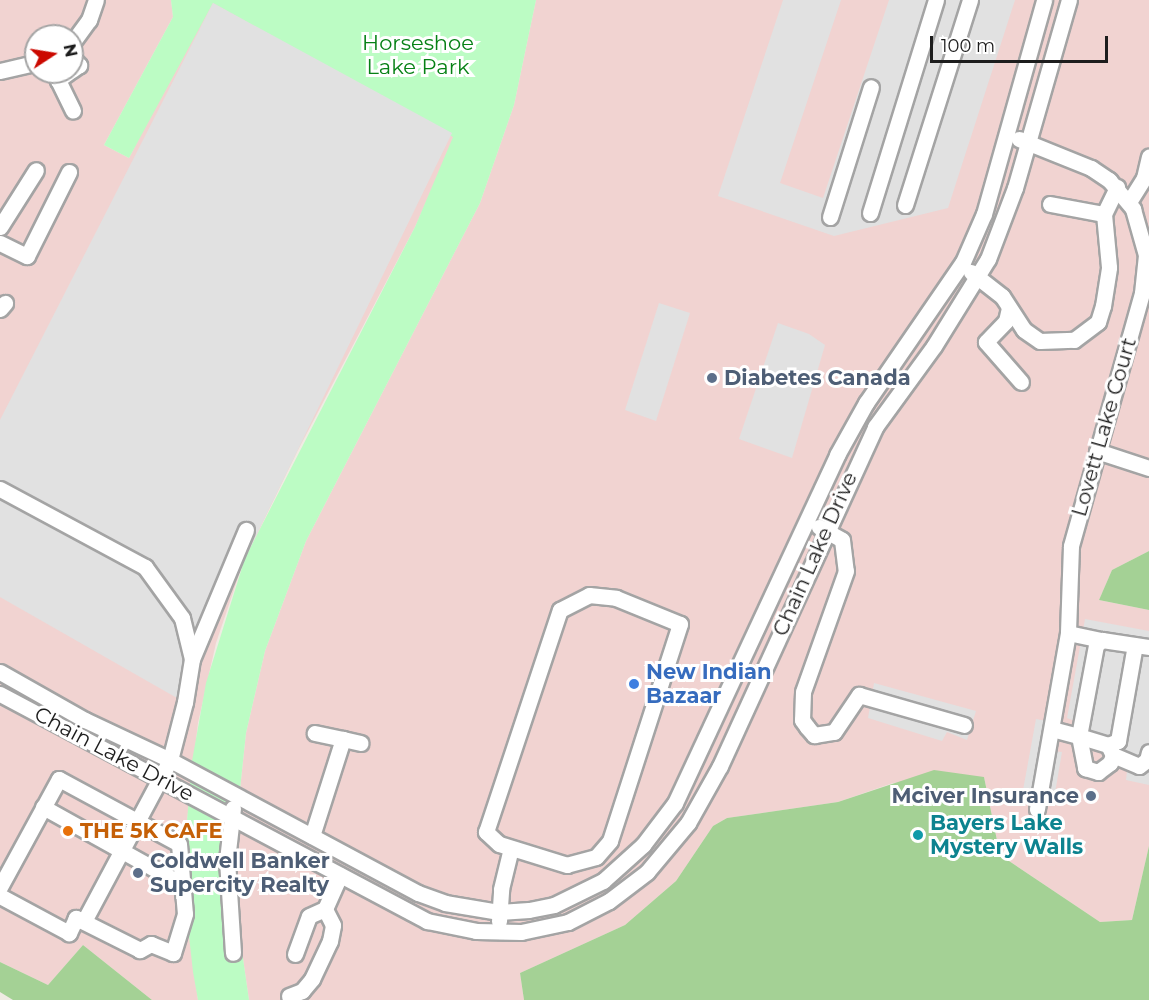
<!DOCTYPE html>
<style>
body{margin:0}
#map{position:relative;width:1149px;height:1000px;overflow:hidden;background:#efebe3;font-family:Montserrat,sans-serif}
div>[style]{position:absolute}
[style*='--x']{left:calc(var(--x)*1px);top:calc(var(--y)*1px);width:calc(var(--w)*1px);rotate:calc(var(--a)*1deg)}
.commercial>*{inset:0;background:#f1d3d1}
.forest>*{inset:0;background:#a4d195}
.park>*{inset:0;background:#bcfcc4}
.parking>*{inset:0;background:#e1e1e1}
.roads{filter:drop-shadow(2px 0 #a4a4a4) drop-shadow(-2px 0 #a4a4a4) drop-shadow(0 2px #a4a4a4) drop-shadow(0 -2px #a4a4a4)}
.minor>*{height:15px;margin:-7.5px;padding:0 7.5px;transform-origin:7.5px;border-radius:7.5px;background:#fff}
.dots>*{width:16px;height:16px;translate:-50% -50%;box-sizing:border-box;border:3px solid #fff;border-radius:50%}
span{translate:-50% -50%;white-space:nowrap;text-align:center;line-height:1.15;-webkit-text-stroke:6px #fff;paint-order:stroke}
.park-label{font-size:21px;color:#068115}
.service-label{font-size:21px;color:#4e5e75;font-weight:700}
.left{translate:0 -50%;text-align:left}
.right{translate:-100% -50%;text-align:right}
.street-label{font-size:21px;color:#1d1d1d}
.shop-label{font-size:21px;color:#366cbe;font-weight:700}
.culture-label{font-size:21px;color:#0d838f;font-weight:700}
.food-label{font-size:21px;color:#c56008;font-weight:700}
.north{position:absolute;left:24px;top:24px;width:60px;height:60px;box-sizing:border-box;background:#fff;border:2px solid #a5a5a5;border-radius:50%;rotate:78deg;font-size:16px;font-weight:700;line-height:24px;text-align:center;color:#1d1d1d}
.north::after{content:'';display:block;margin:auto;width:21px;height:27px;background:#cb0900;clip-path:polygon(50% 0,100% 100%,50% 72%,0 100%)}
.scale{position:absolute;left:930px;top:36px;width:178px;height:27px;box-sizing:border-box;border:3px solid #1d1d1d;border-top:0;padding-left:8px;font-size:18px;line-height:21px;white-space:nowrap;color:#1d1d1d;-webkit-text-stroke:4px #fff;paint-order:stroke}
</style>
<div id="map">
<div class="commercial">
<div style="clip-path:polygon(evenodd,0 0,171px 0,173px 17px,104px 145px,129px 158px,210px 0,457px 132px,415px 227px,297px 452px,243px 563px,216px 643px,198px 723px,187px 821px,188px 927px,198px 1000px,152px 1000px,83px 945px,48px 985px,0 962px,0 0,36px 36px,72px 36px,72px 72px,36px 72px,36px 36px)"></div>
<div style="clip-path:polygon(536px 0,1149px 0,1149px 551px,1112px 570px,1099px 600px,1149px 610px,1149px 846px,1132px 920px,1100px 922px,1000px 855px,984px 777px,893px 783px,838px 802px,727px 818px,713px 826px,676px 881px,625px 925px,520px 973px,524px 1000px,249px 1000px,239px 931px,236px 827px,246px 733px,265px 651px,306px 541px,480px 203px,514px 105px)"></div>
</div>
<div class="forest">
<div style="clip-path:polygon(1149px 551px,1149px 610px,1099px 600px,1112px 570px)"></div>
<div style="clip-path:polygon(934px 770px,984px 777px,1000px 855px,1100px 922px,1132px 920px,1149px 846px,1149px 1000px,524px 1000px,520px 973px,625px 925px,676px 881px,713px 826px,727px 818px,838px 802px)"></div>
<div style="clip-path:polygon(83px 945px,152px 1000px,13px 1000px,0 992px,0 962px,48px 985px)"></div>
</div>
<div class="park">
<div style="clip-path:polygon(171px 0,536px 0,514px 105px,480px 203px,306px 541px,265px 651px,246px 733px,236px 827px,239px 931px,249px 1000px,198px 1000px,193px 972px,188px 927px,187px 821px,192px 761px,206px 683px,245px 558px,415px 227px,453px 137px,213px 3px,129px 158px,104px 145px,173px 17px)"></div>
</div>
<div class="parking">
<div style="clip-path:polygon(783px 0,841px 0,780px 183px,823px 198px,889px 0,1015px 0,948px 208px,834px 236px,718px 196px)"></div>
<div style="clip-path:polygon(213px 3px,452px 133px,177px 698px,0 597px,0 420px)"></div>
<div style="clip-path:polygon(659px 303px,690px 313px,656px 421px,625px 410px)"></div>
<div style="clip-path:polygon(778px 323px,809px 334px,825px 345px,792px 458px,739px 439px)"></div>
<div style="clip-path:polygon(1085px 619px,1149px 631px,1149px 785px,1126px 780px,1129px 754px,1061px 741px,1055px 743px,1053px 751px,1062px 752px,1054px 799px,1021px 801px,1036px 719px,1074px 726px,1077px 722px,1067px 718px)"></div>
<div style="clip-path:polygon(874px 683px,976px 711px,967px 740px,947px 732px,942px 741px,868px 718px)"></div>
</div>
<div class="roads">
<div class="minor">
<div style="--x:72;--y:43;--w:29;--a:-54"></div>
<div style="--x:89;--y:20;--w:21;--a:-71"></div>
<div style="--x:72;--y:57;--w:11;--a:49"></div>
<div style="--x:79;--y:65;--w:9;--a:144"></div>
<div style="--x:0;--y:71;--w:37;--a:-13"></div>
<div style="--x:69;--y:72;--w:14;--a:144"></div>
<div style="--x:58;--y:80;--w:34;--a:64"></div>
<div style="--x:1019;--y:139;--w:78;--a:21.9"></div>
<div style="--x:1091;--y:168;--w:22;--a:34"></div>
<div style="--x:1109;--y:180;--w:38;--a:50"></div>
<div style="--x:1133;--y:209;--w:48;--a:74.2"></div>
<div style="--x:1146;--y:255;--w:38;--a:96"></div>
<div style="--x:1142;--y:293;--w:263;--a:105.7"></div>
<div style="--x:1071;--y:546;--w:87;--a:92"></div>
<div style="--x:1068;--y:633;--w:179;--a:100"></div>
<div style="--x:1129;--y:202;--w:28;--a:-58"></div>
<div style="--x:1144;--y:178;--w:22;--a:-77"></div>
<div style="--x:1050;--y:204;--w:55;--a:10.5"></div>
<div style="--x:905;--y:205;--w:215;--a:-72.4"></div>
<div style="--x:870;--y:213;--w:223;--a:-72.8"></div>
<div style="--x:830;--y:217;--w:136;--a:-72.5"></div>
<div style="--x:0;--y:227;--w:67;--a:-57.7"></div>
<div style="--x:0;--y:243;--w:30;--a:26"></div>
<div style="--x:27;--y:256;--w:94;--a:-63.4"></div>
<div style="--x:971;--y:272;--w:39;--a:38"></div>
<div style="--x:1002;--y:296;--w:40;--a:57.1"></div>
<div style="--x:1024;--y:330;--w:19;--a:35"></div>
<div style="--x:1040;--y:341;--w:34;--a:-2"></div>
<div style="--x:1074;--y:340;--w:30;--a:-37"></div>
<div style="--x:1098;--y:322;--w:17;--a:-73"></div>
<div style="--x:1103;--y:306;--w:39;--a:-81"></div>
<div style="--x:1109;--y:267;--w:53;--a:-95.4"></div>
<div style="--x:1104;--y:214;--w:30;--a:-64"></div>
<div style="--x:1009;--y:308;--w:13;--a:103"></div>
<div style="--x:1006;--y:321;--w:29;--a:134"></div>
<div style="--x:986;--y:342;--w:53;--a:48.8"></div>
<div style="--x:0;--y:309;--w:8;--a:-50"></div>
<div style="--x:1097;--y:451;--w:55;--a:18.1"></div>
<div style="--x:0;--y:489;--w:165;--a:28.3"></div>
<div style="--x:145;--y:567;--w:63;--a:54"></div>
<div style="--x:182;--y:618;--w:42;--a:76.3"></div>
<div style="--x:192;--y:659;--w:44;--a:99.2"></div>
<div style="--x:185;--y:702;--w:60;--a:104.5"></div>
<div style="--x:170;--y:760;--w:183;--a:118.1"></div>
<div style="--x:819;--y:527;--w:26;--a:29"></div>
<div style="--x:842;--y:540;--w:31;--a:83"></div>
<div style="--x:846;--y:571;--w:128;--a:109.6"></div>
<div style="--x:803;--y:692;--w:28;--a:92"></div>
<div style="--x:802;--y:720;--w:9;--a:54"></div>
<div style="--x:807;--y:727;--w:11;--a:49"></div>
<div style="--x:814;--y:735;--w:20;--a:-9"></div>
<div style="--x:834;--y:732;--w:45;--a:-56"></div>
<div style="--x:859;--y:695;--w:109;--a:15.9"></div>
<div style="--x:589;--y:595;--w:27;--a:6"></div>
<div style="--x:616;--y:598;--w:69;--a:22.1"></div>
<div style="--x:680;--y:624;--w:228;--a:107.9"></div>
<div style="--x:610;--y:841;--w:21;--a:131"></div>
<div style="--x:596;--y:857;--w:30;--a:165"></div>
<div style="--x:567;--y:865;--w:71;--a:-162.8"></div>
<div style="--x:499;--y:844;--w:18;--a:-137"></div>
<div style="--x:486;--y:832;--w:234;--a:-71.6"></div>
<div style="--x:560;--y:610;--w:33;--a:-27"></div>
<div style="--x:1068;--y:633;--w:35;--a:12"></div>
<div style="--x:192;--y:659;--w:140;--a:-67.3"></div>
<div style="--x:0;--y:672;--w:98;--a:29.5"></div>
<div style="--x:85;--y:720;--w:94;--a:25.2"></div>
<div style="--x:170;--y:760;--w:281;--a:28.2"></div>
<div style="--x:418;--y:893;--w:29;--a:20"></div>
<div style="--x:445;--y:903;--w:55;--a:9.5"></div>
<div style="--x:499;--y:912;--w:30;--a:-4"></div>
<div style="--x:529;--y:910;--w:25;--a:-11"></div>
<div style="--x:554;--y:905;--w:55;--a:-26.1"></div>
<div style="--x:603;--y:881;--w:54;--a:-42"></div>
<div style="--x:643;--y:845;--w:53;--a:-52.7"></div>
<div style="--x:675;--y:803;--w:384;--a:-65"></div>
<div style="--x:837;--y:455;--w:60;--a:-60.9"></div>
<div style="--x:866;--y:403;--w:171;--a:-55.5"></div>
<div style="--x:963;--y:262;--w:52;--a:-66.4"></div>
<div style="--x:984;--y:214;--w:222;--a:-74.3"></div>
<div style="--x:0;--y:694;--w:484;--a:28"></div>
<div style="--x:427;--y:921;--w:50;--a:11.5"></div>
<div style="--x:476;--y:931;--w:45;--a:1.3"></div>
<div style="--x:521;--y:932;--w:48;--a:-12"></div>
<div style="--x:568;--y:922;--w:46;--a:-27.1"></div>
<div style="--x:609;--y:901;--w:48;--a:-37.3"></div>
<div style="--x:647;--y:872;--w:64;--a:-50.1"></div>
<div style="--x:688;--y:823;--w:65;--a:-60.7"></div>
<div style="--x:720;--y:766;--w:373;--a:-65.4"></div>
<div style="--x:875;--y:427;--w:100;--a:-53.9"></div>
<div style="--x:934;--y:346;--w:102;--a:-58.2"></div>
<div style="--x:988;--y:259;--w:76;--a:-69.2"></div>
<div style="--x:1015;--y:188;--w:196;--a:-74"></div>
<div style="--x:1052;--y:729;--w:28;--a:15"></div>
<div style="--x:1079;--y:736;--w:33;--a:79"></div>
<div style="--x:1085;--y:768;--w:14;--a:17"></div>
<div style="--x:1098;--y:772;--w:15;--a:-37"></div>
<div style="--x:1110;--y:763;--w:9;--a:-69"></div>
<div style="--x:1113;--y:755;--w:11;--a:-117"></div>
<div style="--x:1108;--y:745;--w:30;--a:-163"></div>
<div style="--x:1079;--y:736;--w:93;--a:-79.4"></div>
<div style="--x:1096;--y:645;--w:8;--a:-40"></div>
<div style="--x:1102;--y:640;--w:48;--a:8.5"></div>
<div style="--x:343;--y:739;--w:18;--a:13"></div>
<div style="--x:1108;--y:745;--w:11;--a:-22"></div>
<div style="--x:1118;--y:741;--w:97;--a:-80"></div>
<div style="--x:1113;--y:755;--w:28;--a:23"></div>
<div style="--x:1139;--y:766;--w:10;--a:-37"></div>
<div style="--x:1147;--y:760;--w:8;--a:-76"></div>
<div style="--x:43;--y:807;--w:160;--a:29.1"></div>
<div style="--x:233;--y:808;--w:52;--a:96.6"></div>
<div style="--x:227;--y:860;--w:93;--a:86.3"></div>
<div style="--x:312;--y:836;--w:102;--a:-72.3"></div>
<div style="--x:343;--y:739;--w:29;--a:-168"></div>
<div style="--x:0;--y:887;--w:123;--a:-61.4"></div>
<div style="--x:59;--y:779;--w:136;--a:28.4"></div>
<div style="--x:179;--y:844;--w:70;--a:85.1"></div>
<div style="--x:185;--y:914;--w:41;--a:107.1"></div>
<div style="--x:173;--y:953;--w:24;--a:-158"></div>
<div style="--x:151;--y:944;--w:13;--a:151"></div>
<div style="--x:140;--y:950;--w:72;--a:-153.4"></div>
<div style="--x:76;--y:918;--w:17;--a:115"></div>
<div style="--x:69;--y:933;--w:78;--a:-151.8"></div>
<div style="--x:499;--y:921;--w:32;--a:-86"></div>
<div style="--x:501;--y:889;--w:42;--a:-76.3"></div>
<div style="--x:295;--y:954;--w:40;--a:-69.8"></div>
<div style="--x:309;--y:916;--w:17;--a:-24"></div>
<div style="--x:289;--y:996;--w:14;--a:-21"></div>
<div style="--x:302;--y:991;--w:16;--a:-50"></div>
<div style="--x:312;--y:979;--w:42;--a:-64.7"></div>
<div style="--x:330;--y:941;--w:16;--a:-79"></div>
<div style="--x:333;--y:925;--w:18;--a:-117"></div>
<div style="--x:325;--y:909;--w:37;--a:-66"></div>
</div>
</div>
<div class="dots">
<div style="left:712px;top:378px;background:#5c6f8a"></div>
<div style="left:634px;top:684px;background:#3f7fe0"></div>
<div style="left:1091px;top:796px;background:#5c6f8a"></div>
<div style="left:68px;top:831px;background:#e8710a"></div>
<div style="left:918px;top:835px;background:#0f9aa8"></div>
<div style="left:138px;top:873px;background:#5c6f8a"></div>
</div>
<div class="park-label">
<span style="left:418px;top:55px">Horseshoe<br>Lake Park</span>
</div>
<div class="service-label">
<span class="left" style="left:724px;top:378px">Diabetes Canada</span>
<span class="right" style="left:1079px;top:796px">Mciver Insurance</span>
<span class="left" style="left:150px;top:873px">Coldwell Banker<br>Supercity Realty</span>
</div>
<div class="street-label">
<span style="left:1104px;top:427px;rotate:-74deg">Lovett Lake Court</span>
<span style="left:815px;top:554px;rotate:-66deg">Chain Lake Drive</span>
<span style="left:114px;top:754px;rotate:28deg">Chain Lake Drive</span>
</div>
<div class="shop-label">
<span class="left" style="left:646px;top:684px">New Indian<br>Bazaar</span>
</div>
<div class="culture-label">
<span class="left" style="left:930px;top:835px">Bayers Lake<br>Mystery Walls</span>
</div>
<div class="food-label">
<span class="left" style="left:80px;top:831px">THE 5K CAFE</span>
</div>
<div class="north">N</div>
<div class="scale">100 m</div>
</div>
